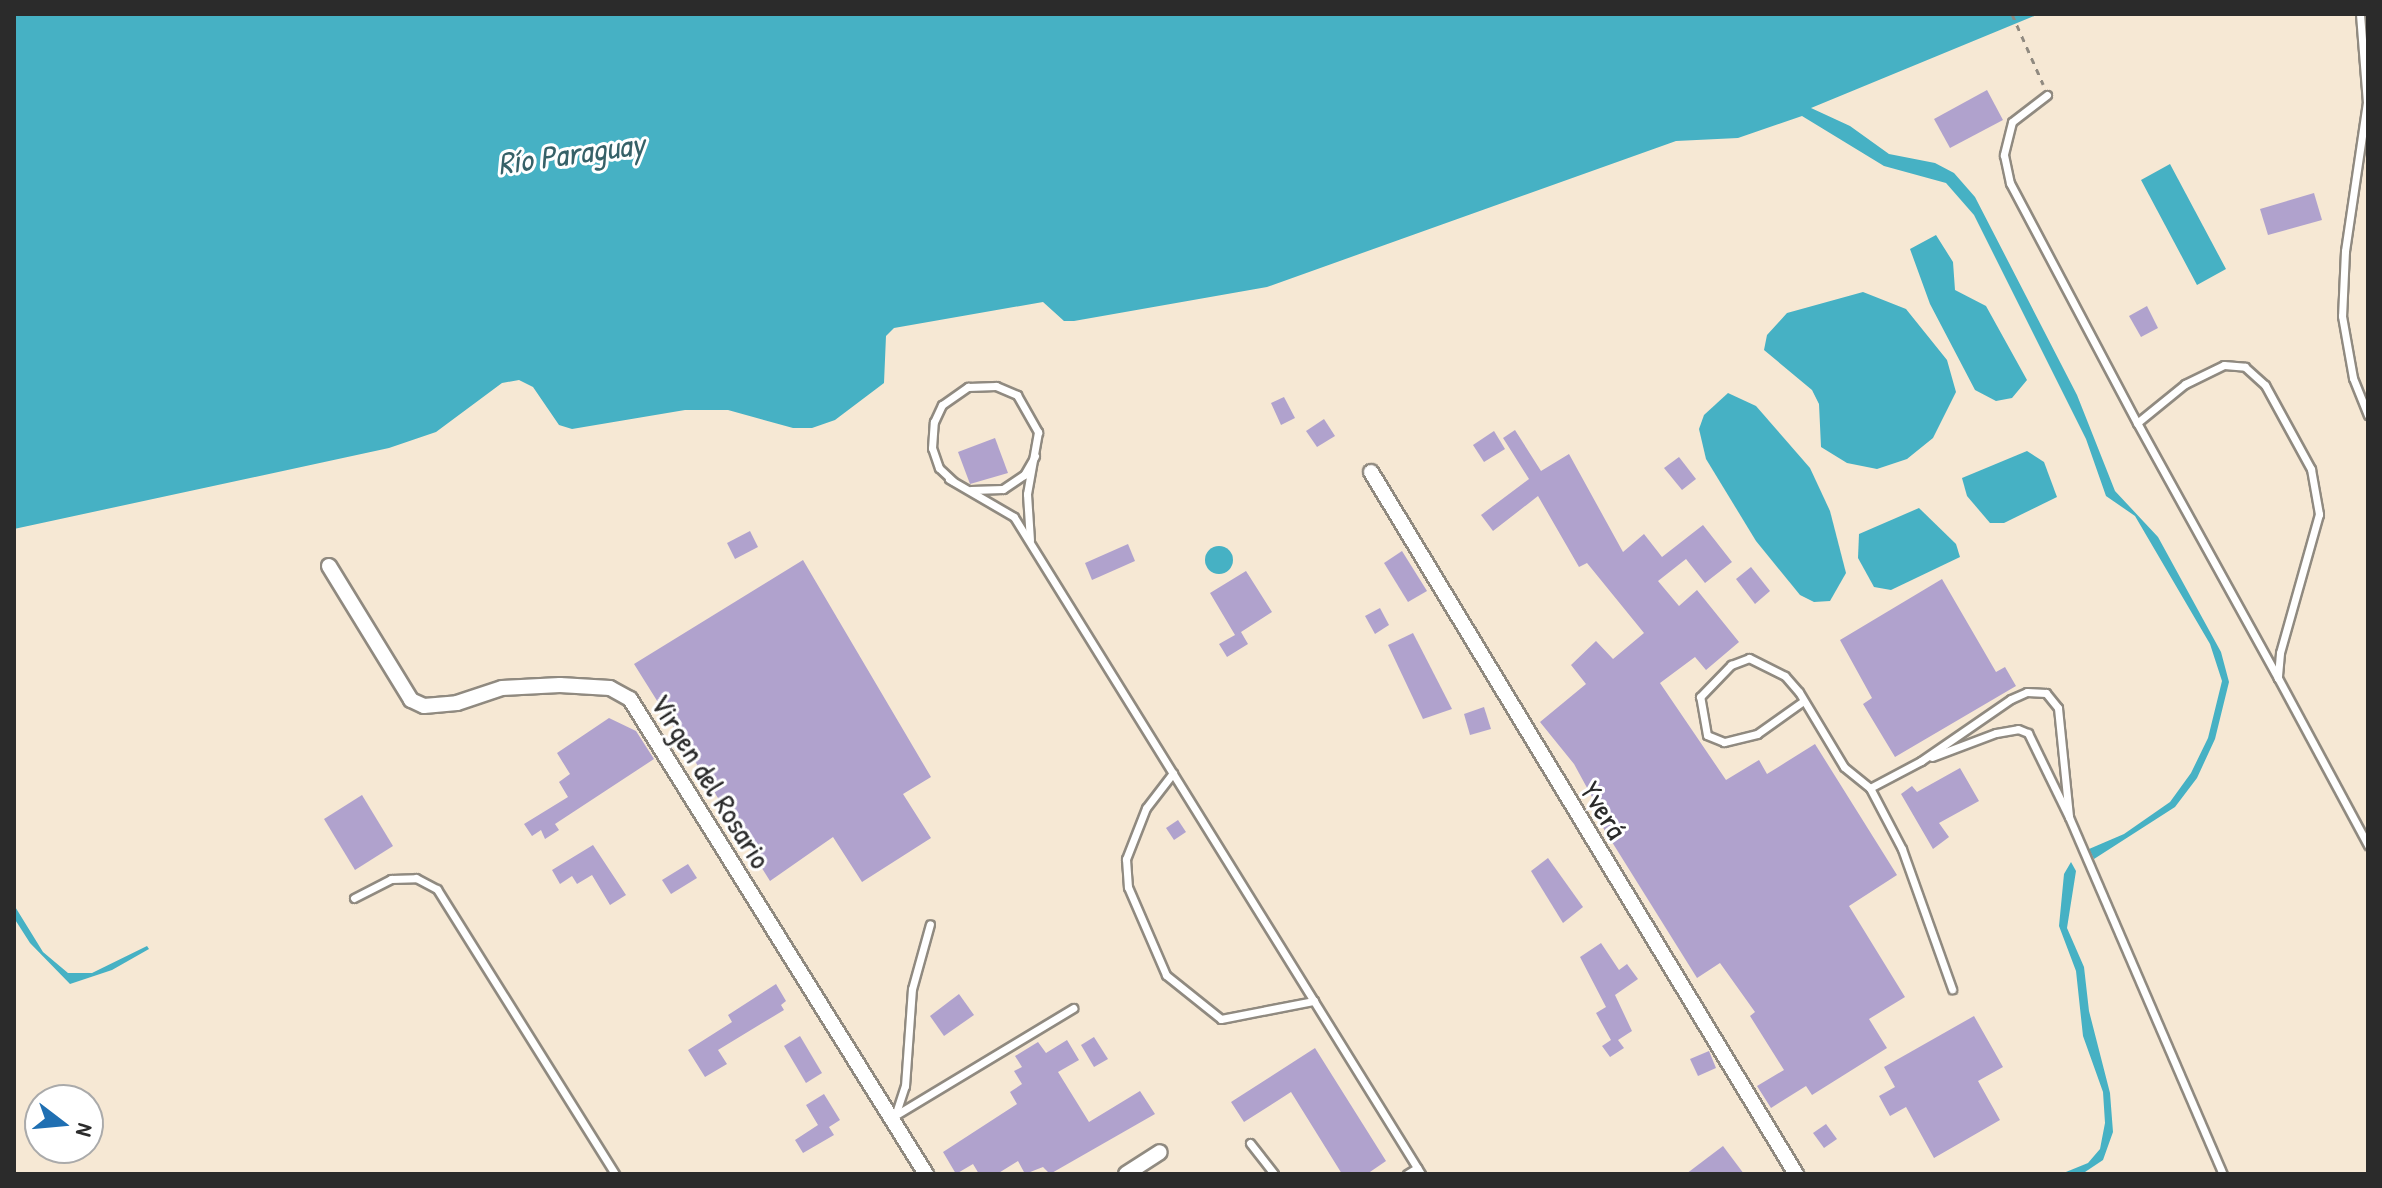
<!DOCTYPE html>
<meta charset="utf-8">
<style>
body{margin:0}
#map{position:relative;width:2382px;height:1188px;overflow:hidden;background:#f6e8d4;font-family:"Patrick Hand",sans-serif}
div>[style]{position:absolute}
[style*='--x']{left:calc(var(--x)*1px);top:calc(var(--y)*1px);width:calc(var(--w)*1px);rotate:calc(var(--a)*1deg)}
.water>*{inset:0;background:#46b1c4}
.round{border-radius:50%}
.building>*{inset:0;background:#b0a2cd}
.path>*{height:3px;margin-top:-1.5px;transform-origin:0;background:repeating-linear-gradient(90deg,#908a80 0 6px,transparent 0 12px)}
.roads{filter:drop-shadow(2px 0 #908a80) drop-shadow(-2px 0 #908a80) drop-shadow(0 2px #908a80) drop-shadow(0 -2px #908a80)}
.lane>*{height:7px;margin:-3.5px;padding:0 3.5px;transform-origin:3.5px;border-radius:3.5px;background:#fff}
.street>*{height:14px;margin:-7px;padding:0 7px;transform-origin:7px;border-radius:7px;background:#fff}
span{translate:-50% -50%;white-space:nowrap;text-align:center;line-height:1.15;-webkit-text-stroke:6px #fff;paint-order:stroke}
.street-label{font-size:30px;color:#2b2b2b}
.water-label{font-size:32px;color:#366168;font-style:italic}
.frame{position:absolute;inset:0;border:16px solid #2b2b2b;pointer-events:none}
.north{position:absolute;left:24px;top:1084px;width:80px;height:80px;box-sizing:border-box;background:#fff;border:2px solid #aaa;border-radius:50%;rotate:106deg;font-size:22px;font-weight:700;line-height:32px;text-align:center;color:#2b2b2b}
.north::after{content:'';display:block;margin:auto;width:28px;height:36px;background:#1f6fb2;clip-path:polygon(50% 0,100% 100%,50% 72%,0 100%)}
</style>
<div id="map">
<div class="water">
<div style="clip-path:polygon(14px 14px,2039px 14px,1811px 108px,1850px 126px,1889px 154px,1935px 163px,1954px 173px,1975px 197px,2077px 395px,2115px 491px,2158px 537px,2221px 652px,2229px 682px,2215px 739px,2197px 778px,2175px 807px,2094px 859px,2089px 849px,2124px 834px,2170px 802px,2191px 773px,2208px 738px,2222px 681px,2210px 644px,2135px 516px,2106px 496px,2086px 439px,1974px 215px,1946px 183px,1884px 166px,1802px 116px,1738px 138px,1676px 141px,1267px 287px,1074px 321px,1064px 321px,1043px 302px,894px 328px,886px 336px,884px 383px,835px 420px,812px 428px,793px 428px,728px 410px,685px 410px,572px 429px,559px 425px,533px 387px,519px 380px,502px 383px,436px 432px,389px 448px,14px 529px)"></div>
<div style="clip-path:polygon(2170px 164px,2226px 269px,2197px 285px,2141px 180px)"></div>
<div style="clip-path:polygon(1936px 235px,1953px 262px,1955px 290px,1986px 306px,2027px 380px,2012px 398px,1996px 401px,1975px 390px,1930px 304px,1910px 249px)"></div>
<div style="clip-path:polygon(1863px 292px,1906px 309px,1947px 360px,1956px 392px,1933px 438px,1907px 459px,1877px 469px,1847px 463px,1821px 447px,1819px 404px,1812px 390px,1764px 350px,1767px 335px,1787px 313px)"></div>
<div style="clip-path:polygon(1728px 393px,1756px 406px,1810px 468px,1830px 511px,1846px 573px,1830px 601px,1814px 602px,1800px 595px,1756px 541px,1706px 459px,1699px 429px,1704px 415px)"></div>
<div style="clip-path:polygon(2027px 451px,2044px 462px,2057px 497px,2004px 523px,1990px 523px,1967px 496px,1962px 478px)"></div>
<div style="clip-path:polygon(1919px 508px,1956px 544px,1960px 557px,1891px 590px,1874px 587px,1858px 558px,1859px 534px)"></div>
<div class="round" style="left:1205px;top:546px;width:28px;height:28px"></div>
<div style="clip-path:polygon(2071px 862px,2076px 871px,2067px 928px,2084px 967px,2089px 1011px,2110px 1093px,2113px 1132px,2103px 1160px,2082px 1174px,2061px 1174px,2088px 1163px,2100px 1149px,2105px 1123px,2103px 1092px,2083px 1036px,2076px 971px,2059px 926px,2064px 874px)"></div>
<div style="clip-path:polygon(14px 905px,43px 952px,68px 973px,92px 973px,147px 946px,149px 949px,112px 970px,70px 984px,30px 943px,14px 918px)"></div>
</div>
<div class="building">
<div style="clip-path:polygon(1987px 90px,2003px 120px,1950px 148px,1934px 119px)"></div>
<div style="clip-path:polygon(2314px 193px,2322px 220px,2268px 235px,2260px 209px)"></div>
<div style="clip-path:polygon(2147px 306px,2158px 328px,2141px 337px,2129px 316px)"></div>
<div style="clip-path:polygon(1284px 397px,1295px 418px,1281px 425px,1271px 403px)"></div>
<div style="clip-path:polygon(1324px 419px,1335px 436px,1317px 447px,1306px 431px)"></div>
<div style="clip-path:polygon(1515px 430px,1541px 471px,1569px 454px,1623px 552px,1644px 534px,1662px 557px,1703px 525px,1732px 562px,1705px 583px,1686px 559px,1658px 581px,1679px 606px,1697px 590px,1739px 642px,1706px 670px,1695px 657px,1660px 683px,1726px 780px,1759px 760px,1767px 774px,1815px 744px,1897px 875px,1849px 906px,1905px 997px,1869px 1019px,1887px 1048px,1812px 1095px,1806px 1086px,1771px 1108px,1757px 1086px,1784px 1070px,1750px 1016px,1755px 1012px,1720px 963px,1697px 978px,1592px 810px,1597px 806px,1574px 764px,1540px 722px,1586px 684px,1571px 665px,1596px 641px,1613px 659px,1644px 633px,1587px 563px,1579px 567px,1538px 496px,1493px 531px,1481px 515px,1529px 479px,1503px 438px)"></div>
<div style="clip-path:polygon(1494px 431px,1505px 449px,1484px 462px,1473px 445px)"></div>
<div style="clip-path:polygon(995px 438px,1008px 473px,970px 484px,958px 452px)"></div>
<div style="clip-path:polygon(1679px 457px,1696px 479px,1682px 490px,1664px 468px)"></div>
<div style="clip-path:polygon(750px 531px,758px 547px,735px 559px,727px 543px)"></div>
<div style="clip-path:polygon(1128px 544px,1135px 561px,1092px 580px,1085px 563px)"></div>
<div style="clip-path:polygon(1402px 551px,1427px 591px,1408px 602px,1384px 563px)"></div>
<div style="clip-path:polygon(803px 560px,931px 777px,903px 794px,931px 838px,862px 882px,833px 837px,770px 881px,634px 664px)"></div>
<div style="clip-path:polygon(1751px 567px,1770px 591px,1755px 604px,1736px 579px)"></div>
<div style="clip-path:polygon(1246px 571px,1272px 612px,1241px 632px,1248px 644px,1227px 657px,1219px 644px,1235px 635px,1210px 593px)"></div>
<div style="clip-path:polygon(1942px 579px,1996px 672px,2005px 667px,2016px 686px,1895px 757px,1863px 704px,1872px 698px,1840px 640px)"></div>
<div style="clip-path:polygon(1380px 608px,1389px 625px,1375px 634px,1365px 616px)"></div>
<div style="clip-path:polygon(1413px 633px,1452px 709px,1423px 719px,1388px 645px)"></div>
<div style="clip-path:polygon(1484px 707px,1491px 729px,1470px 735px,1464px 714px)"></div>
<div style="clip-path:polygon(609px 718px,636px 731px,654px 759px,555px 824px,559px 830px,545px 839px,541px 830px,532px 836px,524px 824px,568px 797px,559px 782px,570px 774px,557px 753px)"></div>
<div style="clip-path:polygon(1960px 768px,1979px 801px,1939px 823px,1949px 837px,1933px 849px,1901px 794px,1912px 786px,1917px 792px)"></div>
<div style="clip-path:polygon(362px 795px,393px 846px,355px 870px,324px 819px)"></div>
<div style="clip-path:polygon(1178px 820px,1186px 832px,1174px 840px,1166px 828px)"></div>
<div style="clip-path:polygon(593px 845px,626px 895px,610px 905px,592px 875px,577px 884px,572px 876px,560px 884px,552px 870px)"></div>
<div style="clip-path:polygon(1548px 858px,1583px 907px,1563px 923px,1531px 871px)"></div>
<div style="clip-path:polygon(688px 864px,697px 878px,671px 894px,662px 880px)"></div>
<div style="clip-path:polygon(1601px 943px,1619px 970px,1627px 964px,1638px 979px,1615px 995px,1632px 1031px,1618px 1040px,1624px 1048px,1610px 1057px,1602px 1046px,1611px 1040px,1596px 1013px,1606px 1007px,1580px 957px)"></div>
<div style="clip-path:polygon(776px 984px,786px 1001px,781px 1005px,784px 1010px,718px 1050px,727px 1064px,705px 1077px,688px 1050px,732px 1022px,728px 1015px)"></div>
<div style="clip-path:polygon(959px 994px,974px 1015px,944px 1036px,930px 1016px)"></div>
<div style="clip-path:polygon(1974px 1016px,2003px 1067px,1978px 1081px,2000px 1120px,1934px 1158px,1906px 1107px,1890px 1116px,1879px 1096px,1895px 1087px,1884px 1067px)"></div>
<div style="clip-path:polygon(800px 1036px,822px 1073px,806px 1083px,784px 1046px)"></div>
<div style="clip-path:polygon(1094px 1037px,1108px 1059px,1094px 1067px,1081px 1045px)"></div>
<div style="clip-path:polygon(1067px 1040px,1079px 1060px,1058px 1072px,1089px 1122px,1140px 1091px,1155px 1114px,1050px 1174px,1043px 1167px,1025px 1174px,1018px 1161px,997px 1174px,979px 1174px,973px 1164px,956px 1174px,943px 1152px,1017px 1104px,1010px 1092px,1022px 1084px,1014px 1071px,1022px 1067px,1015px 1056px,1038px 1042px,1046px 1053px)"></div>
<div style="clip-path:polygon(1315px 1048px,1386px 1161px,1367px 1174px,1342px 1174px,1291px 1092px,1244px 1122px,1231px 1102px)"></div>
<div style="clip-path:polygon(1709px 1051px,1716px 1068px,1698px 1076px,1690px 1059px)"></div>
<div style="clip-path:polygon(824px 1094px,840px 1120px,829px 1127px,834px 1135px,803px 1153px,795px 1140px,818px 1125px,806px 1105px)"></div>
<div style="clip-path:polygon(1826px 1124px,1837px 1139px,1824px 1148px,1813px 1133px)"></div>
<div style="clip-path:polygon(1723px 1146px,1744px 1174px,1686px 1174px)"></div>
</div>
<div class="path">
<div style="--x:2012;--y:14;--w:77;--a:66.1"></div>
</div>
<div class="roads">
<div class="lane">
<div style="--x:2360;--y:14;--w:88;--a:85.5"></div>
<div style="--x:2367;--y:102;--w:151;--a:98.4"></div>
<div style="--x:2345;--y:251;--w:65;--a:92.6"></div>
<div style="--x:2342;--y:316;--w:63;--a:79.9"></div>
<div style="--x:2353;--y:378;--w:40;--a:68"></div>
<div style="--x:2047;--y:95;--w:44;--a:142.4"></div>
<div style="--x:2012;--y:122;--w:34;--a:104"></div>
<div style="--x:2004;--y:155;--w:29;--a:78"></div>
<div style="--x:2010;--y:183;--w:272;--a:62.1"></div>
<div style="--x:949;--y:479;--w:75;--a:30.3"></div>
<div style="--x:1014;--y:517;--w:773;--a:58.22"></div>
<div style="--x:953;--y:481;--w:19;--a:-137"></div>
<div style="--x:939;--y:468;--w:21;--a:-109"></div>
<div style="--x:932;--y:448;--w:26;--a:-86"></div>
<div style="--x:934;--y:422;--w:19;--a:-65"></div>
<div style="--x:942;--y:405;--w:32;--a:-35"></div>
<div style="--x:968;--y:387;--w:28;--a:-2"></div>
<div style="--x:996;--y:386;--w:23;--a:23"></div>
<div style="--x:1017;--y:395;--w:43;--a:60.4"></div>
<div style="--x:1038;--y:432;--w:63;--a:100.1"></div>
<div style="--x:1027;--y:494;--w:46;--a:86.3"></div>
<div style="--x:971;--y:490;--w:32;--a:-2"></div>
<div style="--x:1003;--y:489;--w:25;--a:-34"></div>
<div style="--x:1024;--y:475;--w:22;--a:-60"></div>
<div style="--x:2278;--y:678;--w:291;--a:-118.9"></div>
<div style="--x:2137;--y:423;--w:62;--a:-39.1"></div>
<div style="--x:2185;--y:384;--w:43;--a:-26"></div>
<div style="--x:2224;--y:365;--w:21;--a:5"></div>
<div style="--x:2245;--y:367;--w:27;--a:42"></div>
<div style="--x:2265;--y:385;--w:96;--a:61.3"></div>
<div style="--x:2311;--y:469;--w:46;--a:79.9"></div>
<div style="--x:2319;--y:514;--w:144;--a:105.7"></div>
<div style="--x:2280;--y:653;--w:25;--a:95"></div>
<div style="--x:2278;--y:678;--w:190;--a:61.7"></div>
<div style="--x:1802;--y:702;--w:55;--a:144.6"></div>
<div style="--x:1757;--y:734;--w:34;--a:166"></div>
<div style="--x:1724;--y:742;--w:18;--a:-158"></div>
<div style="--x:1707;--y:735;--w:39;--a:-100"></div>
<div style="--x:1700;--y:697;--w:45;--a:-45.9"></div>
<div style="--x:1731;--y:665;--w:19;--a:-21"></div>
<div style="--x:1749;--y:658;--w:40;--a:26.6"></div>
<div style="--x:1785;--y:676;--w:21;--a:49"></div>
<div style="--x:1799;--y:692;--w:87;--a:59"></div>
<div style="--x:1844;--y:767;--w:33;--a:39"></div>
<div style="--x:1870;--y:788;--w:58;--a:-27.9"></div>
<div style="--x:1921;--y:761;--w:109;--a:-34.6"></div>
<div style="--x:2011;--y:699;--w:17;--a:-24"></div>
<div style="--x:2027;--y:692;--w:19;--a:3"></div>
<div style="--x:2046;--y:693;--w:19;--a:51"></div>
<div style="--x:2058;--y:708;--w:110;--a:84.2"></div>
<div style="--x:2069;--y:817;--w:389;--a:66.7"></div>
<div style="--x:1932;--y:757;--w:68;--a:-20.6"></div>
<div style="--x:1996;--y:733;--w:22;--a:-10"></div>
<div style="--x:2018;--y:729;--w:11;--a:22"></div>
<div style="--x:2028;--y:733;--w:91;--a:64"></div>
<div style="--x:1173;--y:773;--w:44;--a:127.6"></div>
<div style="--x:1146;--y:808;--w:55;--a:111.4"></div>
<div style="--x:1126;--y:859;--w:28;--a:86"></div>
<div style="--x:1128;--y:887;--w:96;--a:66.6"></div>
<div style="--x:1166;--y:975;--w:70;--a:38.7"></div>
<div style="--x:1221;--y:1019;--w:95;--a:-11"></div>
<div style="--x:1870;--y:788;--w:69;--a:62.3"></div>
<div style="--x:1902;--y:849;--w:149;--a:70.3"></div>
<div style="--x:354;--y:898;--w:42;--a:-27.2"></div>
<div style="--x:391;--y:879;--w:25;--a:-2"></div>
<div style="--x:416;--y:878;--w:24;--a:28"></div>
<div style="--x:437;--y:889;--w:336;--a:58"></div>
<div style="--x:895;--y:1116;--w:32;--a:-72"></div>
<div style="--x:905;--y:1086;--w:97;--a:-85.9"></div>
<div style="--x:912;--y:989;--w:67;--a:-74.5"></div>
<div style="--x:891;--y:1118;--w:213;--a:-31.1"></div>
<div style="--x:1250;--y:1143;--w:39;--a:52"></div>
<div style="--x:1407;--y:1174;--w:12;--a:-31"></div>
</div>
<div class="street">
<div style="--x:1371;--y:472;--w:821;--a:58.81"></div>
<div style="--x:329;--y:566;--w:157;--a:58.5"></div>
<div style="--x:411;--y:700;--w:14;--a:25"></div>
<div style="--x:424;--y:706;--w:33;--a:-5"></div>
<div style="--x:457;--y:703;--w:47;--a:-18.4"></div>
<div style="--x:502;--y:688;--w:58;--a:-3"></div>
<div style="--x:560;--y:685;--w:50;--a:3.4"></div>
<div style="--x:610;--y:688;--w:23;--a:29"></div>
<div style="--x:630;--y:699;--w:560;--a:58.07"></div>
<div style="--x:1126;--y:1174;--w:40;--a:-32.9"></div>
</div>
</div>
<div class="street-label">
<span style="left:711px;top:781px;rotate:58deg">Virgen del Rosario</span>
<span style="left:1604px;top:810px;rotate:58deg">Yverá</span>
</div>
<div class="water-label">
<span style="left:571px;top:154px;rotate:-8deg">Río Paraguay</span>
</div>
<div class="frame"></div>
<div class="north">N</div>
</div>
